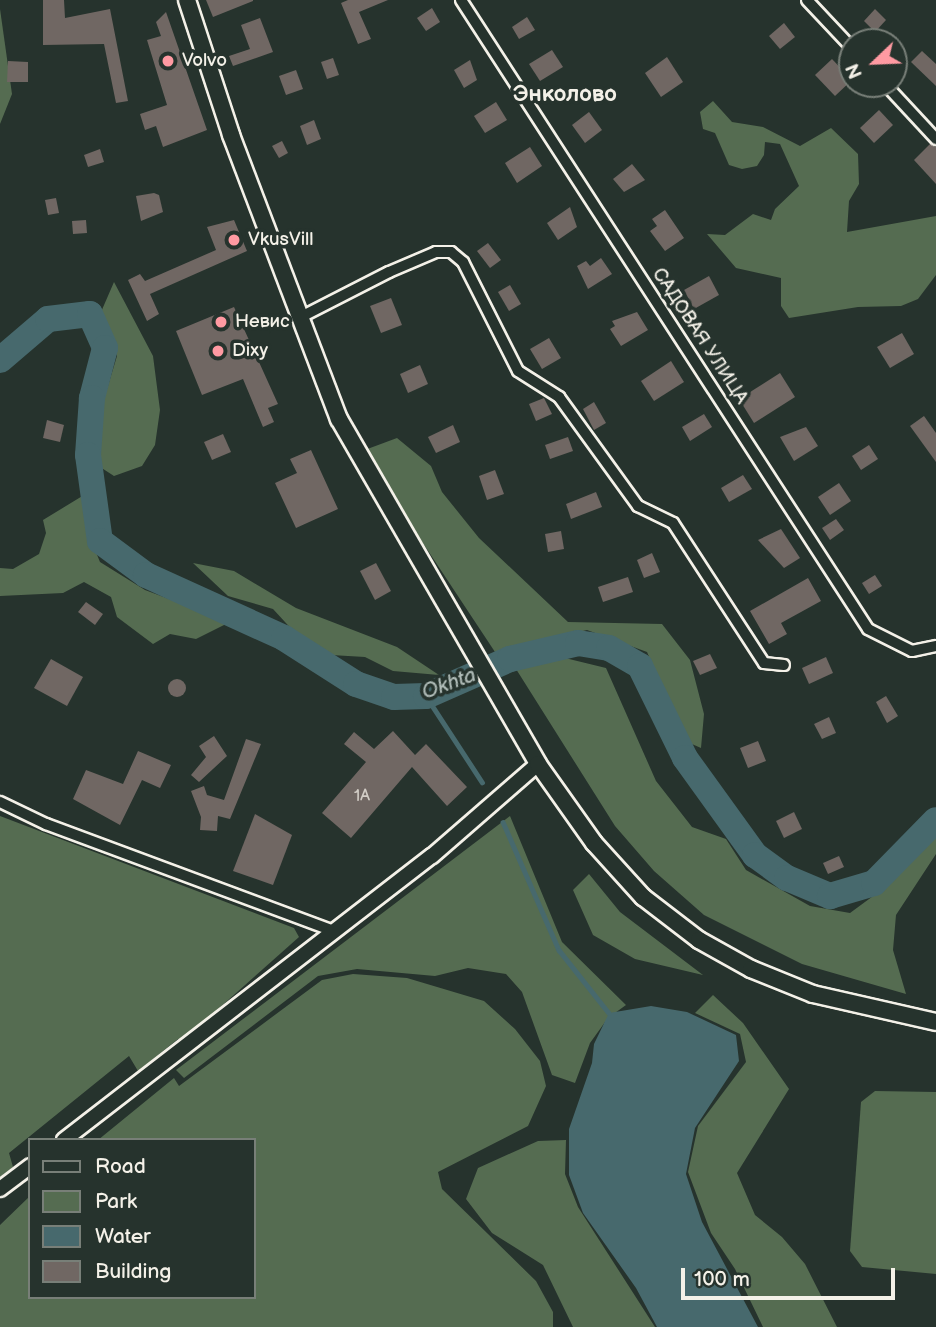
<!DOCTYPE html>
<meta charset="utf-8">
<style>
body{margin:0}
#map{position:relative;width:936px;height:1327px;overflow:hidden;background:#26332d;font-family:"Balsamiq Sans",sans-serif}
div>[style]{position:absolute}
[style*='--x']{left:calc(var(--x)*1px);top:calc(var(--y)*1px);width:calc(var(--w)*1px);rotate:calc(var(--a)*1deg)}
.green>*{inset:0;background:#556c51}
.water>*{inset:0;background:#47696d}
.stream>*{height:4.5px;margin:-2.25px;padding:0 2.25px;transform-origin:2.25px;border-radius:2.25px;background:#47696d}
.river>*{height:26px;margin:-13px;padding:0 13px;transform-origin:13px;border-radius:13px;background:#47696d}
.building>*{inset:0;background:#706763}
.round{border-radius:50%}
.roads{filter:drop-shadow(2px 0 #f4f1e8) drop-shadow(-2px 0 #f4f1e8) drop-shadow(0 2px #f4f1e8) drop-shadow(0 -2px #f4f1e8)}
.minor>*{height:10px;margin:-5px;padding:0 5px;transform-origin:5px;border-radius:5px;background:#26332d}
.tertiary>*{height:14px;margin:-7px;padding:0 7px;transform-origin:7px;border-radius:7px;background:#26332d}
.secondary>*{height:16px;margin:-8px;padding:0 8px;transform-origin:8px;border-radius:8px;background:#26332d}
.dots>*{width:19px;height:19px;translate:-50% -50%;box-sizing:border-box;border:4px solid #26332d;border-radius:50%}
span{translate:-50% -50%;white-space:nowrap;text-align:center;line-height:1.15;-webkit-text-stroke:7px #26332d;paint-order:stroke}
.number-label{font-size:16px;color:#d3cec7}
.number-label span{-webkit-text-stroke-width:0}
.poi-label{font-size:19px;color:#f4f1e8}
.left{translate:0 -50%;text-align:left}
.street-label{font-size:19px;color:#f4f1e8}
.water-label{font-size:21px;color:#afbbb7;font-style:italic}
.quarter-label{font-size:23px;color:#f4f1e8;font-weight:700}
.legend{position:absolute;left:28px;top:1138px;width:228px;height:161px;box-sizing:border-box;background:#26332d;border:2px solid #787f78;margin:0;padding:9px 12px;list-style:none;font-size:21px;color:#f4f1e8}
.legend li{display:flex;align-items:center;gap:14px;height:35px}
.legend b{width:35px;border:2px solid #787f78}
.north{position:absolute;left:838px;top:28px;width:70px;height:70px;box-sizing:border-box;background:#26332d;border:2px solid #787f78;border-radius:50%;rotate:247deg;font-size:19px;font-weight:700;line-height:28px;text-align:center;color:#f4f1e8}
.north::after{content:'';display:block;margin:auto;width:24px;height:32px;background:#ff9aa2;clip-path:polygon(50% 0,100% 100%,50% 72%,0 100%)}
.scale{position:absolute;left:681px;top:1268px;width:214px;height:32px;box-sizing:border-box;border:4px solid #f4f1e8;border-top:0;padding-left:9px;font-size:21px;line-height:24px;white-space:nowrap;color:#f4f1e8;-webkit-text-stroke:5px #26332d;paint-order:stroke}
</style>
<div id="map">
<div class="green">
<div style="clip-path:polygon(0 9px,12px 94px,0 124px)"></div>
<div style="clip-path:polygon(713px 101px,732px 122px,763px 127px,800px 146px,831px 128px,858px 154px,859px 184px,849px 201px,847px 232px,936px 216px,936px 275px,918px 299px,901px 306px,858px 307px,789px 318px,781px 306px,781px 278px,736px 268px,707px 234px,725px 235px,753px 214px,771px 220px,775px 209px,799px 186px,780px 144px,765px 142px,764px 155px,757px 166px,742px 169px,729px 165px,715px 133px,703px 129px,700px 112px)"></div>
<div style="clip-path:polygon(114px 282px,153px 356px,160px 410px,155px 445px,142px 466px,114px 476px,97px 465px,98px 419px,117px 356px,101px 312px)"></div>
<div style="clip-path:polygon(397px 438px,431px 466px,442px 492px,479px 538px,568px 622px,662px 624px,690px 660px,704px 714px,701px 748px,685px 741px,647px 652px,587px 630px,495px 652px,362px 451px)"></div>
<div style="clip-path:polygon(84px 495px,86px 528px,100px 562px,145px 590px,230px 622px,196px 639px,170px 634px,153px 644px,117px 617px,111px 597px,84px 582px,63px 593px,0 596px,0 568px,13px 569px,39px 554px,46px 533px,43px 520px)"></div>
<div style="clip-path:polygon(193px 563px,234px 571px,296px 608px,397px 647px,439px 675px,393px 671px,365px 657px,331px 655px,297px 635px,273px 609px,228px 596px)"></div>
<div style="clip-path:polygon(565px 658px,606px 668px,656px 781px,692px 827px,726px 839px,746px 870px,810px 906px,850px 913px,884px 888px,897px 865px,936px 829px,936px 854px,896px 915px,893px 950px,906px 994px,802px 964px,704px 915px,654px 871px,615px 826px,516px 669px)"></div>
<div style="clip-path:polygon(0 816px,294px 928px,299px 937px,180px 1043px,178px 1039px,138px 1071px,129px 1056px,9px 1153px,13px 1167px,0 1177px)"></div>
<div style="clip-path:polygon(510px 816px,562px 942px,626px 1005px,608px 1018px,590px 1043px,575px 1083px,552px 1075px,522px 992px,506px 974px,468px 968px,435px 976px,357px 969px,318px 976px,184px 1078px,176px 1070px)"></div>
<div style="clip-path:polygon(589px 874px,620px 912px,703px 975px,635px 959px,593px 935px,573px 890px)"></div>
<div style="clip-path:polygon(353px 974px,407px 978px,484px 1001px,515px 1029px,540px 1061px,546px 1086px,528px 1126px,438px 1172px,442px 1189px,536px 1281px,553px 1312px,553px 1327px,0 1327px,0 1225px,30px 1196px,30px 1297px,254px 1297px,254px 1140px,98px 1140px,174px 1078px,179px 1086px,322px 980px)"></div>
<div style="clip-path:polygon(713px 995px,743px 1023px,789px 1089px,737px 1173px,755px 1215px,782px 1237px,805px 1264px,837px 1327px,763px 1327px,735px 1269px,711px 1233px,688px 1172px,698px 1126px,746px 1062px,740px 1034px,695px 1013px)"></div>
<div style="clip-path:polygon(875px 1091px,936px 1092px,936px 1274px,862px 1267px,850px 1251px,861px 1102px)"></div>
<div style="clip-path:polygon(566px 1140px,565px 1174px,578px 1207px,655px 1327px,573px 1327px,543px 1265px,492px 1233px,466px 1199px,478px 1168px,538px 1141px)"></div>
</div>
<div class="water">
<div style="clip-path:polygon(651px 1006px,687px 1012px,736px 1035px,739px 1061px,695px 1128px,686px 1174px,702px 1222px,758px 1327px,657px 1327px,636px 1288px,583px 1213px,569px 1175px,569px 1129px,592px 1063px,594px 1044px,609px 1013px)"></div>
</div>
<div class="stream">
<div style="--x:426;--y:696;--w:103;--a:56.9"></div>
<div style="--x:503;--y:822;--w:140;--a:66.4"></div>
<div style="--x:559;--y:950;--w:80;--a:51.6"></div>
</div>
<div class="river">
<div style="--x:0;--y:360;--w:63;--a:-40.5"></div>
<div style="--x:48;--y:319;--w:42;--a:-6.8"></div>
<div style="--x:90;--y:314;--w:37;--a:66"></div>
<div style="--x:105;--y:348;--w:52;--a:104.6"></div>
<div style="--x:92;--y:398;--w:57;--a:94"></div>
<div style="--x:88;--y:455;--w:87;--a:82.1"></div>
<div style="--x:100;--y:541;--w:57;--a:36.5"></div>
<div style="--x:146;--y:575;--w:152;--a:24.5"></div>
<div style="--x:284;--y:638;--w:85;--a:32.6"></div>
<div style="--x:356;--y:684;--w:40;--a:18.9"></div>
<div style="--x:394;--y:697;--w:32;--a:-2"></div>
<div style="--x:426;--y:696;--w:92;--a:-23.8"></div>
<div style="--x:510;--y:659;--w:70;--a:-13.2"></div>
<div style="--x:578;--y:643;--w:31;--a:9"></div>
<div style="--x:609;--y:648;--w:36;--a:30"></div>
<div style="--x:640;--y:666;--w:102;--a:63.9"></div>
<div style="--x:685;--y:758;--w:120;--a:54.2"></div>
<div style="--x:755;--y:855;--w:39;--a:36"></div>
<div style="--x:787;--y:878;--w:47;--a:22.7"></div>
<div style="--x:830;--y:896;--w:46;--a:-16.5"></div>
<div style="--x:874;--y:883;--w:88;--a:-45.5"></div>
</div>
<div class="building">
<div style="clip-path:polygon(43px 0,64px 0,65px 18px,110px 9px,128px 101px,116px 103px,104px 44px,43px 45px)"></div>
<div style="clip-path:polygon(206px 0,253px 0,253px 1px,213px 17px)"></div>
<div style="clip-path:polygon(348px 0,388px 0,359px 12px,371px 39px,358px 44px,341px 3px)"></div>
<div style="clip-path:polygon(432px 8px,440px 22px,426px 31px,417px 18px)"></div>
<div style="clip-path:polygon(875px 9px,886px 20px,875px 32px,864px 21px)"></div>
<div style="clip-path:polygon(166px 12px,207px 130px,163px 147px,156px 126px,145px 130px,140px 114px,167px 105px,147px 40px,161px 36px,156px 22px)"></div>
<div style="clip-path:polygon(527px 17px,535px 30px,519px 39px,512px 27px)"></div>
<div style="clip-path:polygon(260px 18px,273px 52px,233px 66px,229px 56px,250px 49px,241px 25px)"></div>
<div style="clip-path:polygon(784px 23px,795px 37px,780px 49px,769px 36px)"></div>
<div style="clip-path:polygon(552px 50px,563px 67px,540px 81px,529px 64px)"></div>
<div style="clip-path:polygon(922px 51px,936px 64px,936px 86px,911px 62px)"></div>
<div style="clip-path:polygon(667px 57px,683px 82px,661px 97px,645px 73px)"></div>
<div style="clip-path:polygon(333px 58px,339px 75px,327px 79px,321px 62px)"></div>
<div style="clip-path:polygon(832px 59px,852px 80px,835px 96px,815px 75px)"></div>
<div style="clip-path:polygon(470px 60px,477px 80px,464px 88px,454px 70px)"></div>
<div style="clip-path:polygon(8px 61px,28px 62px,28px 82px,7px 82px)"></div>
<div style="clip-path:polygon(296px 70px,303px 89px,286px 95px,279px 76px)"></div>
<div style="clip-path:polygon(496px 102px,507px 120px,485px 133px,474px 116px)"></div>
<div style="clip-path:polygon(879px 110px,893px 125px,874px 143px,860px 128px)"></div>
<div style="clip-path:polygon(589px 112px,602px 130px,585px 143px,572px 125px)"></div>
<div style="clip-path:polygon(314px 120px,321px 139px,307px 145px,300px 126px)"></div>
<div style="clip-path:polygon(282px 141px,288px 153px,279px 158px,272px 146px)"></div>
<div style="clip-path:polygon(930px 144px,936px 147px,936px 184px,914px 160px)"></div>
<div style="clip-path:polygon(530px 147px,542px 166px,517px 183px,505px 163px)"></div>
<div style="clip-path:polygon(100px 149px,104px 162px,88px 167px,84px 155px)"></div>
<div style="clip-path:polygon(632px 164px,645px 180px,624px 192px,613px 179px)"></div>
<div style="clip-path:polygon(154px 193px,159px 195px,163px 212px,141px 221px,136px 196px)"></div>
<div style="clip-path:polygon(56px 198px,59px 213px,48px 215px,45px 200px)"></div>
<div style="clip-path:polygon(570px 207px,577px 227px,558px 240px,547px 223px)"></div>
<div style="clip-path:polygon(665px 210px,684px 238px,665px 251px,650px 231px,657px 226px,652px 219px)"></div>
<div style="clip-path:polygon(86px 220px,87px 233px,73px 234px,72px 221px)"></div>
<div style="clip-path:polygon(234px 220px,247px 251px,150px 294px,159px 314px,147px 321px,128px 280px,140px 274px,145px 281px,216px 250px,207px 227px)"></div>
<div style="clip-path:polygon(488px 243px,501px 260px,490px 268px,477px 251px)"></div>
<div style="clip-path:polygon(601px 258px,612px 274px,588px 289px,577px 266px,586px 261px,590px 266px)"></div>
<div style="clip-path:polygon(709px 276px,719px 295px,694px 309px,684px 290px)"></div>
<div style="clip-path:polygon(510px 285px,521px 304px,509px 311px,498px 292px)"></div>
<div style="clip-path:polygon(391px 298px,402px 325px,381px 333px,370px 306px)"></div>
<div style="clip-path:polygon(234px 307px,278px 404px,268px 408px,274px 422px,263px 427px,243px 379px,202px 395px,176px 331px)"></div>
<div style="clip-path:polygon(637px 312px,648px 330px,621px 346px,610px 329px,615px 326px,612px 321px)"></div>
<div style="clip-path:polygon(902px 333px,914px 354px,890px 368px,877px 347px)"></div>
<div style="clip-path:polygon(549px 338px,561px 358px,542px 369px,530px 349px)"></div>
<div style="clip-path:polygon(671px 361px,684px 382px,654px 401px,641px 381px)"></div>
<div style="clip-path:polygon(420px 365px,428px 384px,408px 393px,400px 374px)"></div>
<div style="clip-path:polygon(780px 373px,795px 397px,754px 423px,739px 399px)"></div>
<div style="clip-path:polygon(544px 398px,552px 414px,536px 421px,529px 404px)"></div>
<div style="clip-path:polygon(594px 402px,606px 423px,594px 430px,583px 409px)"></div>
<div style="clip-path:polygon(704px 414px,712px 427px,690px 441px,682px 427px)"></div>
<div style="clip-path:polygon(924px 416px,936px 433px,936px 462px,910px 426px)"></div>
<div style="clip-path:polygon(47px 420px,64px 425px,60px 442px,43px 438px)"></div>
<div style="clip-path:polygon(453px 425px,460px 442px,436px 453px,428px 437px)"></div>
<div style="clip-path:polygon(806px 427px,818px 446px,794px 461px,780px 437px)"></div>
<div style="clip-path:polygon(223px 434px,231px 452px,212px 460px,204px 442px)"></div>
<div style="clip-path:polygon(568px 437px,573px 451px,550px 459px,545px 445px)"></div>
<div style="clip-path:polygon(869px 445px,878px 459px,861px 470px,852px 456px)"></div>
<div style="clip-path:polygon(311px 450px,338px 509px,296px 528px,275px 483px,297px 473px,290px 459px)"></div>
<div style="clip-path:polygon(495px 470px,504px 494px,487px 500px,479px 476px)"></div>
<div style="clip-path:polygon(743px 475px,752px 489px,729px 502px,721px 488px)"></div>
<div style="clip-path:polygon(839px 483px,851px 501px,830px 515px,818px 497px)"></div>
<div style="clip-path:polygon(596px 492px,602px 507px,571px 519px,566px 504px)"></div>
<div style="clip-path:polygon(836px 519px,844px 530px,830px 540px,822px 528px)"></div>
<div style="clip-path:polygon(781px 529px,800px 558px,784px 568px,758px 540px)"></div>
<div style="clip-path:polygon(561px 531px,564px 549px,548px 552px,545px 534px)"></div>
<div style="clip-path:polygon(652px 553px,660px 572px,644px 578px,637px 560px)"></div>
<div style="clip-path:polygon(376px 563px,391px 591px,375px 600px,360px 571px)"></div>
<div style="clip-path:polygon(875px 575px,882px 586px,869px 594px,862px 583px)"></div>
<div style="clip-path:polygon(628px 577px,633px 592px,603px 602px,598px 587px)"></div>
<div style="clip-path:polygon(808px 578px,821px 601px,781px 623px,787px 634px,769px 644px,750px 611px)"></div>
<div style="clip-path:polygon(86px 602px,103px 614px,95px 625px,78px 612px)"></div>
<div style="clip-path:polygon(710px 654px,717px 668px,700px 675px,693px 661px)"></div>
<div style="clip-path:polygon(826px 657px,833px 673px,809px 684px,802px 668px)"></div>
<div style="clip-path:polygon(51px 659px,83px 677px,67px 706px,34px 688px)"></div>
<div class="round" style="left:168px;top:679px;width:18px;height:18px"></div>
<div style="clip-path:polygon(886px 696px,898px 716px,887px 723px,876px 702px)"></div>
<div style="clip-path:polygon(829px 717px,836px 733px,822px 739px,814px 724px)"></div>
<div style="clip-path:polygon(393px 731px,415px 755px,426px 744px,467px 787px,447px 806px,412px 767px,351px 838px,322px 813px,366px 762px,344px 744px,354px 732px,374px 749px)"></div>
<div style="clip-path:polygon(214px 736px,227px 756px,199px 782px,191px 775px,206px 757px,199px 746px)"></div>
<div style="clip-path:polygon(246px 739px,261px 744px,230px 819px,218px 816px,217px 831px,200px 830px,201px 817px,191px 791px,204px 786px,207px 795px,224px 800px)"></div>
<div style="clip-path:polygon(758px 741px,766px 761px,748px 768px,740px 748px)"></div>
<div style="clip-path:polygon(138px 751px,171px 765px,160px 788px,142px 780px,120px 825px,73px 799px,86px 770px,123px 784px)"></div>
<div style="clip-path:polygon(794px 812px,802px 829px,784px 838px,776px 821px)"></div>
<div style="clip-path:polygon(255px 814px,292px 835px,273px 885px,233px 871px)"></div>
<div style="clip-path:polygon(839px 856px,844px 867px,828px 874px,823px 863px)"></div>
</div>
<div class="roads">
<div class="minor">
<div style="--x:461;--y:0;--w:749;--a:57.09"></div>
<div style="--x:868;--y:629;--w:49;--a:26.6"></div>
<div style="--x:912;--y:651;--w:25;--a:-12"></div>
<div style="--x:807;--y:0;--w:66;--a:46.8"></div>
<div style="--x:885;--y:84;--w:75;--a:47.2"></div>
<div style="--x:299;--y:318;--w:101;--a:-27.1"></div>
<div style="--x:389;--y:272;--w:51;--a:-23.1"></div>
<div style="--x:436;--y:252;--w:15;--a:0"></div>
<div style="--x:451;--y:252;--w:16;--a:40"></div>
<div style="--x:463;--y:262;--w:122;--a:63.2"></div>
<div style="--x:518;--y:371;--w:49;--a:32.4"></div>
<div style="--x:559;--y:397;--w:135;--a:54.1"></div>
<div style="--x:638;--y:506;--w:39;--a:26"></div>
<div style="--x:673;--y:523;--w:167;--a:57"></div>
<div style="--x:764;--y:663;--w:20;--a:6"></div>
<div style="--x:0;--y:802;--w:51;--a:25.6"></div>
<div style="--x:46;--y:824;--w:307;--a:20.4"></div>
</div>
<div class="tertiary">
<div style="--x:64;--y:1140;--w:465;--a:-37.7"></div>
<div style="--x:432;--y:856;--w:140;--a:-41"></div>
<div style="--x:0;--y:1189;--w:38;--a:-37"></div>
</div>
<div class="secondary">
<div style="--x:187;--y:0;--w:142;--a:71.9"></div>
<div style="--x:231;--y:135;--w:304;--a:69.2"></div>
<div style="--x:339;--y:419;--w:398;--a:60"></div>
<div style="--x:538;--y:764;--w:97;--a:54.7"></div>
<div style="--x:594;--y:843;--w:73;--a:47.8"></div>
<div style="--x:643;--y:897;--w:71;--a:37.5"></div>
<div style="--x:699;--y:940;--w:60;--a:29.1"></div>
<div style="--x:751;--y:969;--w:67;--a:22"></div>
<div style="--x:813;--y:994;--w:126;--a:12.8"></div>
</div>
</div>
<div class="dots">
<div style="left:168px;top:61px;background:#ff9aa2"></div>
<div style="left:234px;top:240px;background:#ff9aa2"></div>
<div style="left:221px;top:322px;background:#ff9aa2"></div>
<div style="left:218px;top:351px;background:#ff9aa2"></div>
</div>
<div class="number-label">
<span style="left:362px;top:797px">1А</span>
</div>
<div class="poi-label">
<span class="left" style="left:182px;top:61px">Volvo</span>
<span class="left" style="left:248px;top:240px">VkusVill</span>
<span class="left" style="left:235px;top:322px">Невис</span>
<span class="left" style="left:232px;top:351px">Dixy</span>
</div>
<div class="street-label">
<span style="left:700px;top:336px;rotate:57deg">САДОВАЯ УЛИЦА</span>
</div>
<div class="water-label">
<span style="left:449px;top:684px;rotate:-20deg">Okhta</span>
</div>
<div class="quarter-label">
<span style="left:565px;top:94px">Энколово</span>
</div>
<ul class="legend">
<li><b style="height:9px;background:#26332d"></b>Road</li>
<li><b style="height:19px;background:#556c51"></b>Park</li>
<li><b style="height:19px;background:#47696d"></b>Water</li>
<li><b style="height:19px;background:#706763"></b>Building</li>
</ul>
<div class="north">N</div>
<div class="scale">100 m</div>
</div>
